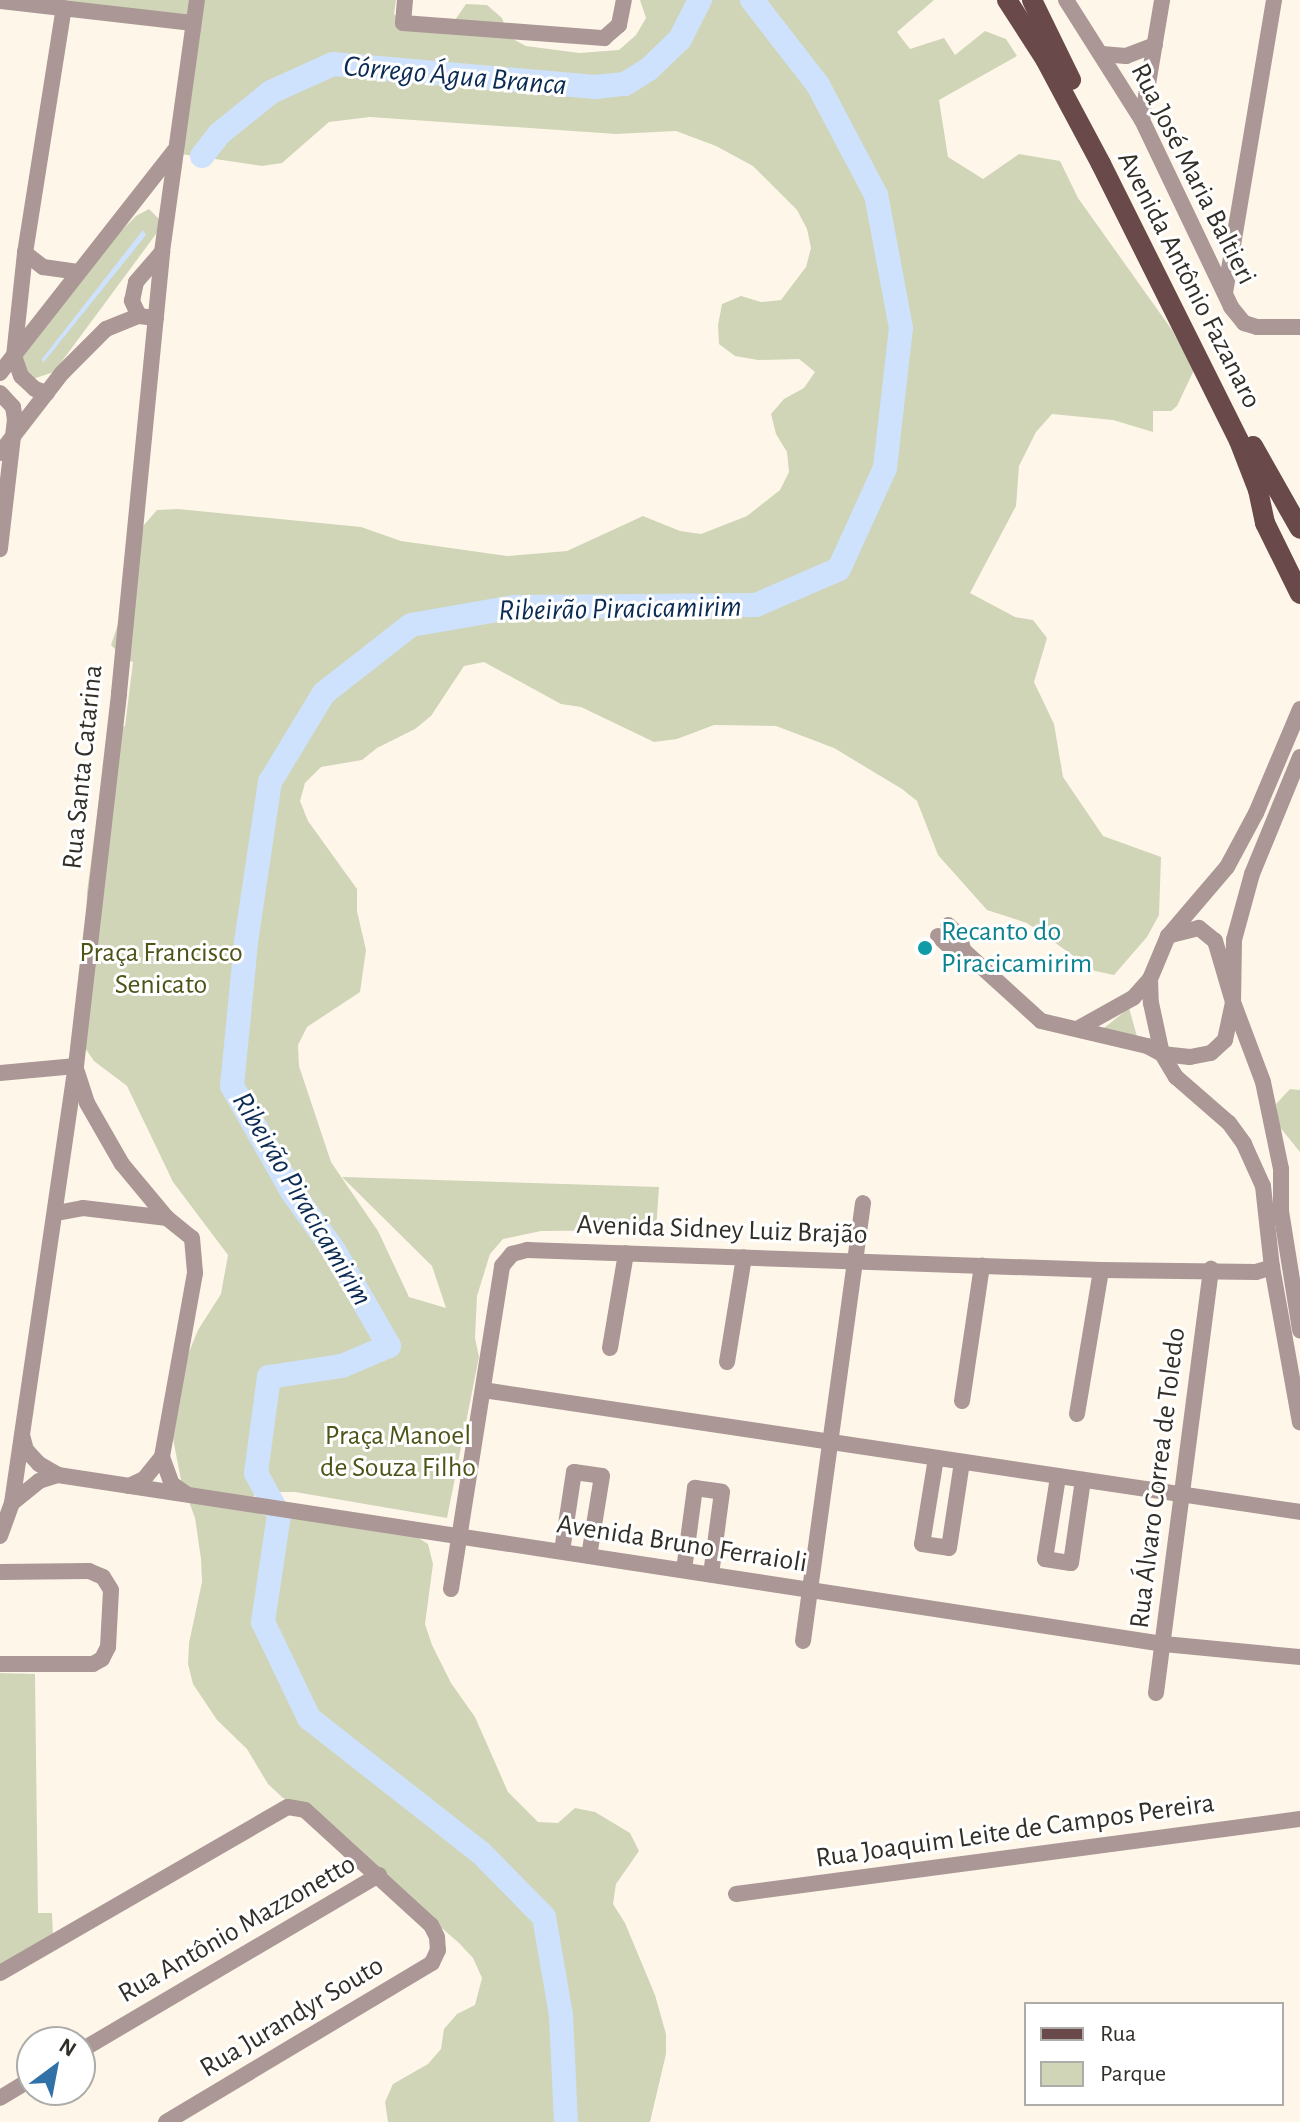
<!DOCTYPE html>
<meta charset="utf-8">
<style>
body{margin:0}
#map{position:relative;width:1300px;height:2122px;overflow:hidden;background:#fef7e9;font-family:"Alegreya Sans",sans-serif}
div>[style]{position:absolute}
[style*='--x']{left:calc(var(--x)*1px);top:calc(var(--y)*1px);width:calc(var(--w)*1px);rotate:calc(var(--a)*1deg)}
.green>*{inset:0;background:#d0d5b7}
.water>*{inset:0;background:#cee2fd}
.river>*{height:24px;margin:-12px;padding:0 12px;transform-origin:12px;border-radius:12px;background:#cee2fd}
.minor>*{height:16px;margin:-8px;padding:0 8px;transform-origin:8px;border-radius:8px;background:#ab9796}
.major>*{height:20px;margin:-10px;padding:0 10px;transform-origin:10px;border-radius:10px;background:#694949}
.dots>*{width:22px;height:22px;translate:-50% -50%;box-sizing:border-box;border:4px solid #fff;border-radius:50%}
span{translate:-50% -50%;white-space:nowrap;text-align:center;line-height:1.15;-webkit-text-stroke:6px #fff;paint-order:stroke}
.street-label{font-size:28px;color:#322f28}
.culture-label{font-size:28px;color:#0d838f}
.left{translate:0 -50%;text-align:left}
.park-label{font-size:28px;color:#4e5417}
.water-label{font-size:30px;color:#0b2b54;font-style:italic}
.legend{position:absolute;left:1024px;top:2002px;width:260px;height:104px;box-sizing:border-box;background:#fff;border:2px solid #adaca9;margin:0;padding:10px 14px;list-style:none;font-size:24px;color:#322f28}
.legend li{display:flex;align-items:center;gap:16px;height:40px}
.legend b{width:40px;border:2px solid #adaca9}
.north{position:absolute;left:16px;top:2026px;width:80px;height:80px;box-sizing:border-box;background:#fff;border:2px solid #adaca9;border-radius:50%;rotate:32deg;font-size:22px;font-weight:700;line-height:32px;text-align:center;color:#322f28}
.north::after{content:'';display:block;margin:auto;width:28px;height:36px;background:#3072a8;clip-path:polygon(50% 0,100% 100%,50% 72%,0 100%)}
</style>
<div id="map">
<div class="green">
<div style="clip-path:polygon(46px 0,396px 0,394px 14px,398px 18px,455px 20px,466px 4px,487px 5px,502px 18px,509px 37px,526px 46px,579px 53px,619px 50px,636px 35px,646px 18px,640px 0,934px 0,897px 32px,910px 49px,944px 38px,955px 55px,985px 31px,1006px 39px,1017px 56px,939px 100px,948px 157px,983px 179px,1019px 154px,1060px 161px,1078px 198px,1172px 330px,1194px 370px,1177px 406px,1171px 411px,1153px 411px,1153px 432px,1113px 420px,1052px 414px,1036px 432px,1019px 466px,1016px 506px,970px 593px,1015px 617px,1033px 620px,1047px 638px,1034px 682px,1054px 724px,1063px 777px,1103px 836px,1161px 857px,1159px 915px,1147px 937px,1114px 975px,1095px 971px,1027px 923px,987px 910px,938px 855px,917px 801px,902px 789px,834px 748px,776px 726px,714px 725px,677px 739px,654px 742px,581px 707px,561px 704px,484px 662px,464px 666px,431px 716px,415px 729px,377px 748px,362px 760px,321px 767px,305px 783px,300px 801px,308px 821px,357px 889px,357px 911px,366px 950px,360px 992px,307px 1027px,298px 1045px,299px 1066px,331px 1162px,378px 1231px,409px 1297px,446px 1308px,432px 1266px,342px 1177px,659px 1187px,656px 1230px,541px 1231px,503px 1239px,490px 1254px,477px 1296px,475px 1338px,479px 1357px,447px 1518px,295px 1492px,255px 1492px,251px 1511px,271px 1517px,290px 1513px,411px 1533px,428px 1544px,433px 1564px,425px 1624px,432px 1645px,451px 1683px,475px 1717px,508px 1792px,538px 1822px,558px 1823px,575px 1808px,595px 1812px,630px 1833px,639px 1851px,616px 1884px,613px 1904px,625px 1923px,655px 1995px,666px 2034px,666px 2054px,650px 2122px,388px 2122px,385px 2102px,393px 2084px,428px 2064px,441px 2049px,444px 2029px,457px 2014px,475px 2005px,482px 1978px,473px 1958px,459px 1943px,301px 1806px,283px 1798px,268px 1784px,247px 1749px,217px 1720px,193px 1684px,188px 1664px,189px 1643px,202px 1582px,201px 1559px,195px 1518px,181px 1480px,171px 1428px,182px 1369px,198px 1330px,221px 1294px,228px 1255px,173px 1182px,127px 1086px,94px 1061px,83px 1045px,87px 892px,103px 768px,117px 730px,125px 726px,133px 662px,126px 660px,111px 645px,124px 606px,135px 544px,144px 525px,157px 510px,178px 509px,361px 527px,401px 541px,507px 556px,567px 551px,643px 516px,680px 531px,701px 534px,747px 516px,780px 490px,789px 472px,787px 452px,776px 434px,771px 414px,784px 399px,804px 388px,815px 372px,799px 359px,758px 360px,735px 356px,719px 344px,718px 325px,722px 304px,741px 296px,761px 302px,781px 300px,806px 267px,811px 248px,807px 229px,797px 210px,753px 166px,716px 146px,676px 131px,616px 134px,370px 117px,329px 122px,282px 163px,262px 166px,181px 154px,189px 32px,183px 14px)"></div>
<div style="clip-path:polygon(149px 209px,160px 220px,159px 230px,54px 372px,33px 379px,18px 366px,26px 341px,117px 235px,136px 216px)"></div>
<div style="clip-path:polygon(1129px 1008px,1138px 1040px,1104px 1028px)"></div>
<div style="clip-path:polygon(1290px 1089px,1300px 1090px,1300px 1152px,1279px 1126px,1276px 1104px)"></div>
<div style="clip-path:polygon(0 1673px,35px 1674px,38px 1913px,52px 1913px,53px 1937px,0 1967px)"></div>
</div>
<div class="water">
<div style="clip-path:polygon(143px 230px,146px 235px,43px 363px,42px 359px)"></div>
</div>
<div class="river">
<div style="--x:202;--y:156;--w:28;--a:-52"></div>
<div style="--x:219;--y:134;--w:67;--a:-38.9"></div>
<div style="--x:271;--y:92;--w:68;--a:-24.3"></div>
<div style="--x:333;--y:64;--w:263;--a:5"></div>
<div style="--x:595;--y:87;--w:30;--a:-6"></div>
<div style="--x:625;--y:84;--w:28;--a:-32"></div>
<div style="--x:649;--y:69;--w:43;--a:-44.1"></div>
<div style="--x:680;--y:39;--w:44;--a:-62.9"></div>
<div style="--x:566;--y:2122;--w:107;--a:-92.7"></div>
<div style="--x:561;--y:2015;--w:99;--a:-99.8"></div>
<div style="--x:544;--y:1917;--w:90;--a:-134.5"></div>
<div style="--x:481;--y:1853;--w:219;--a:-141.9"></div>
<div style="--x:309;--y:1718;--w:106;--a:-115.6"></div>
<div style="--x:263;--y:1622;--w:108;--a:-81.5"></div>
<div style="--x:279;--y:1515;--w:48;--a:-118.7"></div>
<div style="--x:256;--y:1473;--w:97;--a:-82.3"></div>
<div style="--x:269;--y:1377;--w:74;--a:-8.6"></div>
<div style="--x:342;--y:1366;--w:51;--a:-23.1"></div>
<div style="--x:389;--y:1346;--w:108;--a:-119.9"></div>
<div style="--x:335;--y:1252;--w:72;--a:-125.4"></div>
<div style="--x:293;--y:1193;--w:123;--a:-119.7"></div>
<div style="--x:232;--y:1086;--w:145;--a:-84.4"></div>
<div style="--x:246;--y:942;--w:162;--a:-81.5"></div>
<div style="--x:270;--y:782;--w:104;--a:-58.8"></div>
<div style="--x:324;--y:693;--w:110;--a:-38"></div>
<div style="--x:411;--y:625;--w:105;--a:-9.9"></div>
<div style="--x:514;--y:607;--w:242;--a:-0.5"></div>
<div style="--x:756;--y:605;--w:90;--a:-23.4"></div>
<div style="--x:839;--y:569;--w:111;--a:-65.5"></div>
<div style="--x:885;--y:468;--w:141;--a:-83.5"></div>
<div style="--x:901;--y:328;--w:135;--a:-100.6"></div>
<div style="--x:876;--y:195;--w:124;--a:-117.8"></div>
<div style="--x:818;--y:85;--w:108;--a:-127.8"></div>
</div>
<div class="minor">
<div style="--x:405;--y:0;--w:23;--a:95"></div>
<div style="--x:403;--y:23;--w:202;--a:4.3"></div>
<div style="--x:604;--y:38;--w:20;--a:-41"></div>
<div style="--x:619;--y:25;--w:25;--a:-79"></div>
<div style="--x:1066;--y:0;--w:142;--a:57.7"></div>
<div style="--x:1142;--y:120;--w:207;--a:64.5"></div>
<div style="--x:1231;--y:307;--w:21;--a:51"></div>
<div style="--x:1244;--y:323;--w:14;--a:17"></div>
<div style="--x:1257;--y:327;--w:43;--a:0"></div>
<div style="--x:0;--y:1;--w:194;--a:6.5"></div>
<div style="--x:1102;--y:54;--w:24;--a:5"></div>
<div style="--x:1126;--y:56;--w:31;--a:-21"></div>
<div style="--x:1142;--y:120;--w:122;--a:-80.5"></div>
<div style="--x:25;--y:253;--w:23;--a:38"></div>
<div style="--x:43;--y:267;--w:35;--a:8"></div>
<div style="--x:1225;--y:293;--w:297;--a:-80.5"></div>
<div style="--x:139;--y:316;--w:17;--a:-115"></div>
<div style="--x:132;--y:301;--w:19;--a:-78"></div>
<div style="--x:136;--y:282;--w:40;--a:-49"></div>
<div style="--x:0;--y:373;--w:282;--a:-51.9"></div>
<div style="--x:0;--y:393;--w:19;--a:47"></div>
<div style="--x:13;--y:407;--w:12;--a:81"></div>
<div style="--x:15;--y:419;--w:131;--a:96.6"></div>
<div style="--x:47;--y:393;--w:13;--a:-162"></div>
<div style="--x:35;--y:389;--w:19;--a:-137"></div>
<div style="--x:21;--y:376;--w:21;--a:-109"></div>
<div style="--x:14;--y:356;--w:104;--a:-83.9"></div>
<div style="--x:25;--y:253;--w:248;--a:-81"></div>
<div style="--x:0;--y:453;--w:101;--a:-52.2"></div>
<div style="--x:62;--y:373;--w:62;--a:-45"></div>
<div style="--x:106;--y:329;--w:35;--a:-22"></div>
<div style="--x:139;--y:316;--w:17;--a:7"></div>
<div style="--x:1300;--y:709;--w:113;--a:112.9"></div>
<div style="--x:1256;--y:813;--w:61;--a:118.2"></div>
<div style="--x:1227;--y:867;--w:91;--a:130.5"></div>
<div style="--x:1168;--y:936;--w:47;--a:112.7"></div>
<div style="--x:1150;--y:979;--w:24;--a:88"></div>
<div style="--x:1151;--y:1003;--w:52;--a:77.8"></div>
<div style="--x:1162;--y:1054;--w:27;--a:59"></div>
<div style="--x:1176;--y:1077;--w:70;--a:41"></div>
<div style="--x:1229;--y:1123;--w:26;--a:54"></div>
<div style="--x:1244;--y:1144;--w:46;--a:65.7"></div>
<div style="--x:1263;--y:1186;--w:81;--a:83.7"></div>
<div style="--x:1272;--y:1267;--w:158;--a:79.8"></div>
<div style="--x:1300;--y:757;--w:126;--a:112.3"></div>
<div style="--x:1252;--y:874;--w:68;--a:105.3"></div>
<div style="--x:1234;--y:940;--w:62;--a:90.9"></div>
<div style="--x:1233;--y:1002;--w:85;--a:69.4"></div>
<div style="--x:1263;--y:1082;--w:89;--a:78.3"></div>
<div style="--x:1281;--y:1169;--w:42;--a:90"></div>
<div style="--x:1281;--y:1211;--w:121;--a:80.9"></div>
<div style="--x:938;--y:936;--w:16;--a:43"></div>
<div style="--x:950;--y:947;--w:13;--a:13"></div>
<div style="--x:963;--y:950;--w:14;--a:-102"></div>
<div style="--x:960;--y:936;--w:16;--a:-137"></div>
<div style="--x:963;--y:950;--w:105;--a:42.3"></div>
<div style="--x:1041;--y:1021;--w:109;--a:13.3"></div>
<div style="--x:1147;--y:1046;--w:17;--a:28"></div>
<div style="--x:1162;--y:1054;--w:28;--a:6"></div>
<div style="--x:1190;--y:1057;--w:21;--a:-11"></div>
<div style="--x:1211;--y:1053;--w:19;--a:-43"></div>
<div style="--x:1225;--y:1040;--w:39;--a:-78"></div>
<div style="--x:1233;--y:1002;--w:64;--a:-106.4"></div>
<div style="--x:1215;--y:941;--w:21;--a:-141"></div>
<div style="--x:1199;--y:928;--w:32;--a:166"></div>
<div style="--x:1079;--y:1028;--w:62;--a:-29.1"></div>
<div style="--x:1133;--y:998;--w:25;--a:-48"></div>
<div style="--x:77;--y:1072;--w:33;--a:72"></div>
<div style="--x:87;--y:1103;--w:70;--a:60.2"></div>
<div style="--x:122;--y:1164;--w:70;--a:50.2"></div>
<div style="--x:167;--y:1218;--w:32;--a:39"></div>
<div style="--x:192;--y:1238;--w:35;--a:85"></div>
<div style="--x:195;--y:1273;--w:187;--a:100.2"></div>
<div style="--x:162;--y:1457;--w:29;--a:70"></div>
<div style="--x:172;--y:1484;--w:16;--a:35"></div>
<div style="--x:0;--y:1073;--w:76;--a:-5.3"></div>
<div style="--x:57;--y:1213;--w:26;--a:-11"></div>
<div style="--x:83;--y:1208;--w:85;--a:6.8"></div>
<div style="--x:610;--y:1348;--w:96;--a:-80.4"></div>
<div style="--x:727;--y:1362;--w:106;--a:-80.8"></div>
<div style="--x:483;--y:1390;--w:826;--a:8.49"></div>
<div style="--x:962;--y:1401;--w:137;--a:-81.6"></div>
<div style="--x:1077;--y:1414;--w:146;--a:-80.5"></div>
<div style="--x:22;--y:1435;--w:16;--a:75"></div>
<div style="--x:26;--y:1450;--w:19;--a:47"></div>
<div style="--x:39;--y:1464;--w:22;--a:30"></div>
<div style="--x:58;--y:1475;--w:1119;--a:8.69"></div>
<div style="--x:1164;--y:1644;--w:137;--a:5.5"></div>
<div style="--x:936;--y:1458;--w:87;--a:99.2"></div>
<div style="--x:922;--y:1544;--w:27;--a:8"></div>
<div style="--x:949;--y:1548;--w:87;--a:-81.4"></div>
<div style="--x:1058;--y:1477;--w:83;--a:99"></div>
<div style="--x:1045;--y:1559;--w:26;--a:9"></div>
<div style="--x:1071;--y:1563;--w:84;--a:-81.8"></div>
<div style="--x:129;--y:1486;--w:17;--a:-25"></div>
<div style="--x:144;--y:1479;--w:28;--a:-51"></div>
<div style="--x:12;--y:1503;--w:35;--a:-39"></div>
<div style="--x:39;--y:1481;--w:20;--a:-18"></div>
<div style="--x:0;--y:1536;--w:35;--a:-70"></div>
<div style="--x:12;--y:1503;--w:442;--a:-81.7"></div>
<div style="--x:76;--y:1066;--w:375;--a:-83.4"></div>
<div style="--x:119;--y:693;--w:443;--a:-84.4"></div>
<div style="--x:162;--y:252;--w:254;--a:-82.1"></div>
<div style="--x:562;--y:1551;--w:80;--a:-81.4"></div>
<div style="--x:574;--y:1472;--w:28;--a:8"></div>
<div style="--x:602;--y:1476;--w:81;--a:99.2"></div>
<div style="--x:684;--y:1570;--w:83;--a:-82.4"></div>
<div style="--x:695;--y:1488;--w:27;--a:8"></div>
<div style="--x:722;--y:1492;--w:83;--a:97.6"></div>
<div style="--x:0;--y:1572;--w:89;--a:-0.6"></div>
<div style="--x:89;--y:1571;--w:15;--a:23"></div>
<div style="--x:103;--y:1577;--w:15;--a:58"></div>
<div style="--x:111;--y:1590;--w:57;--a:93"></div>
<div style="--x:108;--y:1647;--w:13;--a:117"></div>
<div style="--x:102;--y:1659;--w:10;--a:151"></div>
<div style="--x:93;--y:1664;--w:93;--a:180"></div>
<div style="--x:451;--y:1589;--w:327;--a:-81"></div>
<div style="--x:502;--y:1266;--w:16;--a:-50"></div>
<div style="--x:512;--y:1254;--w:16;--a:-15"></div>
<div style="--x:527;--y:1250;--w:574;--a:2"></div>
<div style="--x:1101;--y:1270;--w:155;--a:0.7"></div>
<div style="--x:1256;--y:1272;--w:17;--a:-17"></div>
<div style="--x:803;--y:1641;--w:442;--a:-82.2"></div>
<div style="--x:1156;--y:1693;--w:428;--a:-82.6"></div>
<div style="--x:736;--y:1894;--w:569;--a:-7.57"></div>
<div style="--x:0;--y:1973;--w:332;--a:-30"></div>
<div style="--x:288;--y:1807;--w:17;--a:10"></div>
<div style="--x:305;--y:1810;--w:171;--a:42.4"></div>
<div style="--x:431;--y:1925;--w:13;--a:63"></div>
<div style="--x:437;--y:1937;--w:13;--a:86"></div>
<div style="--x:438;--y:1950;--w:14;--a:115"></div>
<div style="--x:432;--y:1963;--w:310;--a:149.1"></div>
<div style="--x:80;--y:2051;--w:347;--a:-30.5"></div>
<div style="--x:0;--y:2098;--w:37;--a:-31"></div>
</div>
<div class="major">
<div style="--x:1007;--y:0;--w:70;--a:57.2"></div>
<div style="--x:1045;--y:59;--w:119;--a:61.9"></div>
<div style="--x:1101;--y:164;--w:309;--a:63.5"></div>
<div style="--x:1239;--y:441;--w:53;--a:68.8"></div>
<div style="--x:1258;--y:490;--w:34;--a:78"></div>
<div style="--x:1265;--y:523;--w:79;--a:63.8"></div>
<div style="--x:1032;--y:0;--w:89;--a:64"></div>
<div style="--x:1253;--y:446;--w:95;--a:60.5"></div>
</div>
<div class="dots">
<div style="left:925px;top:948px;background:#0f9aa8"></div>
</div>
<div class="street-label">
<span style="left:1193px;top:174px;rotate:63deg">Rua José Maria Baltieri</span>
<span style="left:1189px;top:280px;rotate:63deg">Avenida Antônio Fazanaro</span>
<span style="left:83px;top:767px;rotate:-84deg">Rua Santa Catarina</span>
<span style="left:722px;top:1230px;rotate:2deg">Avenida Sidney Luiz Brajão</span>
<span style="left:1158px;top:1478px;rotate:-83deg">Rua Álvaro Correa de Toledo</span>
<span style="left:682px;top:1544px;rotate:9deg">Avenida Bruno Ferraioli</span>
<span style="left:1015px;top:1831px;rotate:-8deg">Rua Joaquim Leite de Campos Pereira</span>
<span style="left:237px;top:1929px;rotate:-30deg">Rua Antônio Mazzonetto</span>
<span style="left:292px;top:2017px;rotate:-31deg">Rua Jurandyr Souto</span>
</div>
<div class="culture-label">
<span class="left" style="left:941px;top:948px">Recanto do<br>Piracicamirim</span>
</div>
<div class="park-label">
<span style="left:161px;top:969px">Praça Francisco<br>Senicato</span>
<span style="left:398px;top:1452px">Praça Manoel<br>de Souza Filho</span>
</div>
<div class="water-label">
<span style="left:455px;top:76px;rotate:5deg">Córrego Água Branca</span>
<span style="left:620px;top:609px;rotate:-1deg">Ribeirão Piracicamirim</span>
<span style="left:302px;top:1199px;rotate:59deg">Ribeirão Piracicamirim</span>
</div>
<ul class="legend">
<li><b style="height:10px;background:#694949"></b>Rua</li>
<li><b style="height:22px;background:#d0d5b7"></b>Parque</li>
</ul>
<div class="north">N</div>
</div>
